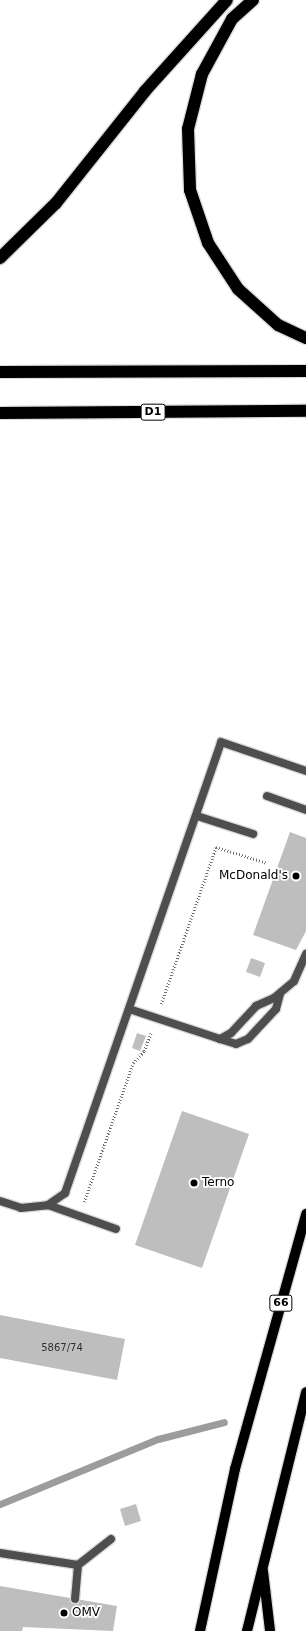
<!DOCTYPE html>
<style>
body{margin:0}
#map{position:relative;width:306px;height:1631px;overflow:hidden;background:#fff;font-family:"DejaVu Sans",sans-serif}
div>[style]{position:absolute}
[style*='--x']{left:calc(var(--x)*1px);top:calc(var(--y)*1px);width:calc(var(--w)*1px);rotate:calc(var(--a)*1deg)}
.stream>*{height:7px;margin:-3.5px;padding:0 3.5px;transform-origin:3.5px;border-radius:3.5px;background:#9c9c9c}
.building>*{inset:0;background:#bebebe}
.path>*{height:2.5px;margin-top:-1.25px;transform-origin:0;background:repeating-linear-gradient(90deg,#707070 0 1px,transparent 0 3px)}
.roads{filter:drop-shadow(1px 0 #dbdbdb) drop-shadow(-1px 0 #dbdbdb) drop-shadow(0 1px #dbdbdb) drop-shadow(0 -1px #dbdbdb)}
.lane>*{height:8px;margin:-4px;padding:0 4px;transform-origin:4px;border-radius:4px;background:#4e4e4e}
.street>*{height:8px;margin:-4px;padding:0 4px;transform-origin:4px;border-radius:4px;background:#4e4e4e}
.primary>*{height:10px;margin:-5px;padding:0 5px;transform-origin:5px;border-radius:5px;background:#000}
.highway>*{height:12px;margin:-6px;padding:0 6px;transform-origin:6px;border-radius:6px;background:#000}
.dots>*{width:11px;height:11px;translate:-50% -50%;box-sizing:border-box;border:2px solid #fff;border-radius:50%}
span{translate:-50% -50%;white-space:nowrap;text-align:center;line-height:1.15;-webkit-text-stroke:3.5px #fff;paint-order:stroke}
.number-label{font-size:10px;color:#303030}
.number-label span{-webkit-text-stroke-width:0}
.shield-label span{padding:1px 3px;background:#fff;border:1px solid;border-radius:3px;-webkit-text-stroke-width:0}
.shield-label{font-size:11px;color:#000;font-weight:700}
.poi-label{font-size:12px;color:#000}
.right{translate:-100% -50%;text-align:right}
.left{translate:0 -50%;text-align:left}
</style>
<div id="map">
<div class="stream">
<div style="--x:0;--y:1504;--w:171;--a:-22.4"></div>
<div style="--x:158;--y:1439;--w:68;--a:-14.4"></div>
</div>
<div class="building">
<div style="clip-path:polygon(290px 832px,306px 838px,306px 931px,296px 950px,253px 935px)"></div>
<div style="clip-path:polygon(251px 958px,265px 963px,260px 977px,246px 972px)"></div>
<div style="clip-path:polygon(137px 1033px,146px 1036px,140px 1051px,132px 1048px)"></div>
<div style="clip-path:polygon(182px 1111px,249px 1134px,202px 1268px,135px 1245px)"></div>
<div style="clip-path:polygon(0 1315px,125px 1339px,117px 1380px,0 1358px)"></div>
<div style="clip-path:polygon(136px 1504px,141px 1521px,125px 1526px,120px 1509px)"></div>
<div style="clip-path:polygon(0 1586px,117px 1606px,113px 1631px,23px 1627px,22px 1631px,0 1631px)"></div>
</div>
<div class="path">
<div style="--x:161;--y:1004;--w:166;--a:-70.7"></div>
<div style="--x:216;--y:847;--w:53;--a:17.4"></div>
<div style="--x:84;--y:1202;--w:147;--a:-70.6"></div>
<div style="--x:133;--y:1063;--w:16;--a:-47"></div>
<div style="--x:144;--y:1051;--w:19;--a:-69"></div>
</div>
<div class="roads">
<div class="lane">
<div style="--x:267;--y:796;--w:41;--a:19.7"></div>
<div style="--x:197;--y:816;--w:59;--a:17.8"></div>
<div style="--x:129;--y:1009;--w:96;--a:18.2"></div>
<div style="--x:220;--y:1039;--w:13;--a:-29"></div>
<div style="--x:231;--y:1033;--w:37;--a:-47"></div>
<div style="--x:256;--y:1006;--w:20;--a:-24"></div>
<div style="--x:274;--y:998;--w:26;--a:-40"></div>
<div style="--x:294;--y:981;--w:30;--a:-66"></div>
<div style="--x:220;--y:1039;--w:17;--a:17"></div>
<div style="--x:236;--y:1044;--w:13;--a:-23"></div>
<div style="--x:248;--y:1039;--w:41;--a:-47"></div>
<div style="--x:276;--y:1009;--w:16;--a:-75"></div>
<div style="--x:48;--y:1205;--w:72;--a:19.4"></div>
<div style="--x:0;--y:1553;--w:79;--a:8.7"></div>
<div style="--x:78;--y:1565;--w:34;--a:95"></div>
<div style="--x:78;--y:1565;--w:42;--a:-38.2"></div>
</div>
<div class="street">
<div style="--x:0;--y:1201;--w:22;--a:18"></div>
<div style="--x:21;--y:1208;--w:27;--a:-6"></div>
<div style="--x:48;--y:1205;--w:21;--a:-35"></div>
<div style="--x:65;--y:1193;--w:477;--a:-70.9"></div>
<div style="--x:221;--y:742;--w:90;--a:18.8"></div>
</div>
<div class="primary">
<div style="--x:263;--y:1571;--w:60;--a:83.3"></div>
<div style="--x:200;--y:1631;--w:166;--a:-77.8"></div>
<div style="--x:235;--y:1469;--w:265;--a:-74.4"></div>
<div style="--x:247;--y:1631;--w:246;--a:-76.1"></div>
</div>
<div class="highway">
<div style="--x:253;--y:0;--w:28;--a:138"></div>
<div style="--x:232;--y:19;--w:63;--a:118.6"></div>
<div style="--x:202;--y:74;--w:57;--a:104.3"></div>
<div style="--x:188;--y:129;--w:61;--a:88.1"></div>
<div style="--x:190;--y:190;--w:56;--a:71.2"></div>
<div style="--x:208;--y:243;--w:55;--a:56.9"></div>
<div style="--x:238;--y:289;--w:54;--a:42"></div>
<div style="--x:278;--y:325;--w:31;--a:25"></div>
<div style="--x:0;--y:258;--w:78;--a:-44.5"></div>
<div style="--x:56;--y:203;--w:143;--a:-51.5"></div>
<div style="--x:145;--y:91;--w:122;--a:-48"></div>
<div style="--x:0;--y:372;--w:306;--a:-0.2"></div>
<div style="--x:0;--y:413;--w:306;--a:-0.4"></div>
</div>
</div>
<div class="dots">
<div style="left:296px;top:876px;background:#000"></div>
<div style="left:194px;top:1183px;background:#000"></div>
<div style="left:64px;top:1613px;background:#000"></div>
</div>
<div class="number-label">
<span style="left:62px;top:1348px">5867/74</span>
</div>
<div class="shield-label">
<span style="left:153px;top:412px">D1</span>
<span style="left:281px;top:1303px">66</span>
</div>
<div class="poi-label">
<span class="right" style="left:288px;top:876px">McDonald's</span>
<span class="left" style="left:202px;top:1183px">Terno</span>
<span class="left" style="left:72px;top:1613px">OMV</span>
</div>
</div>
